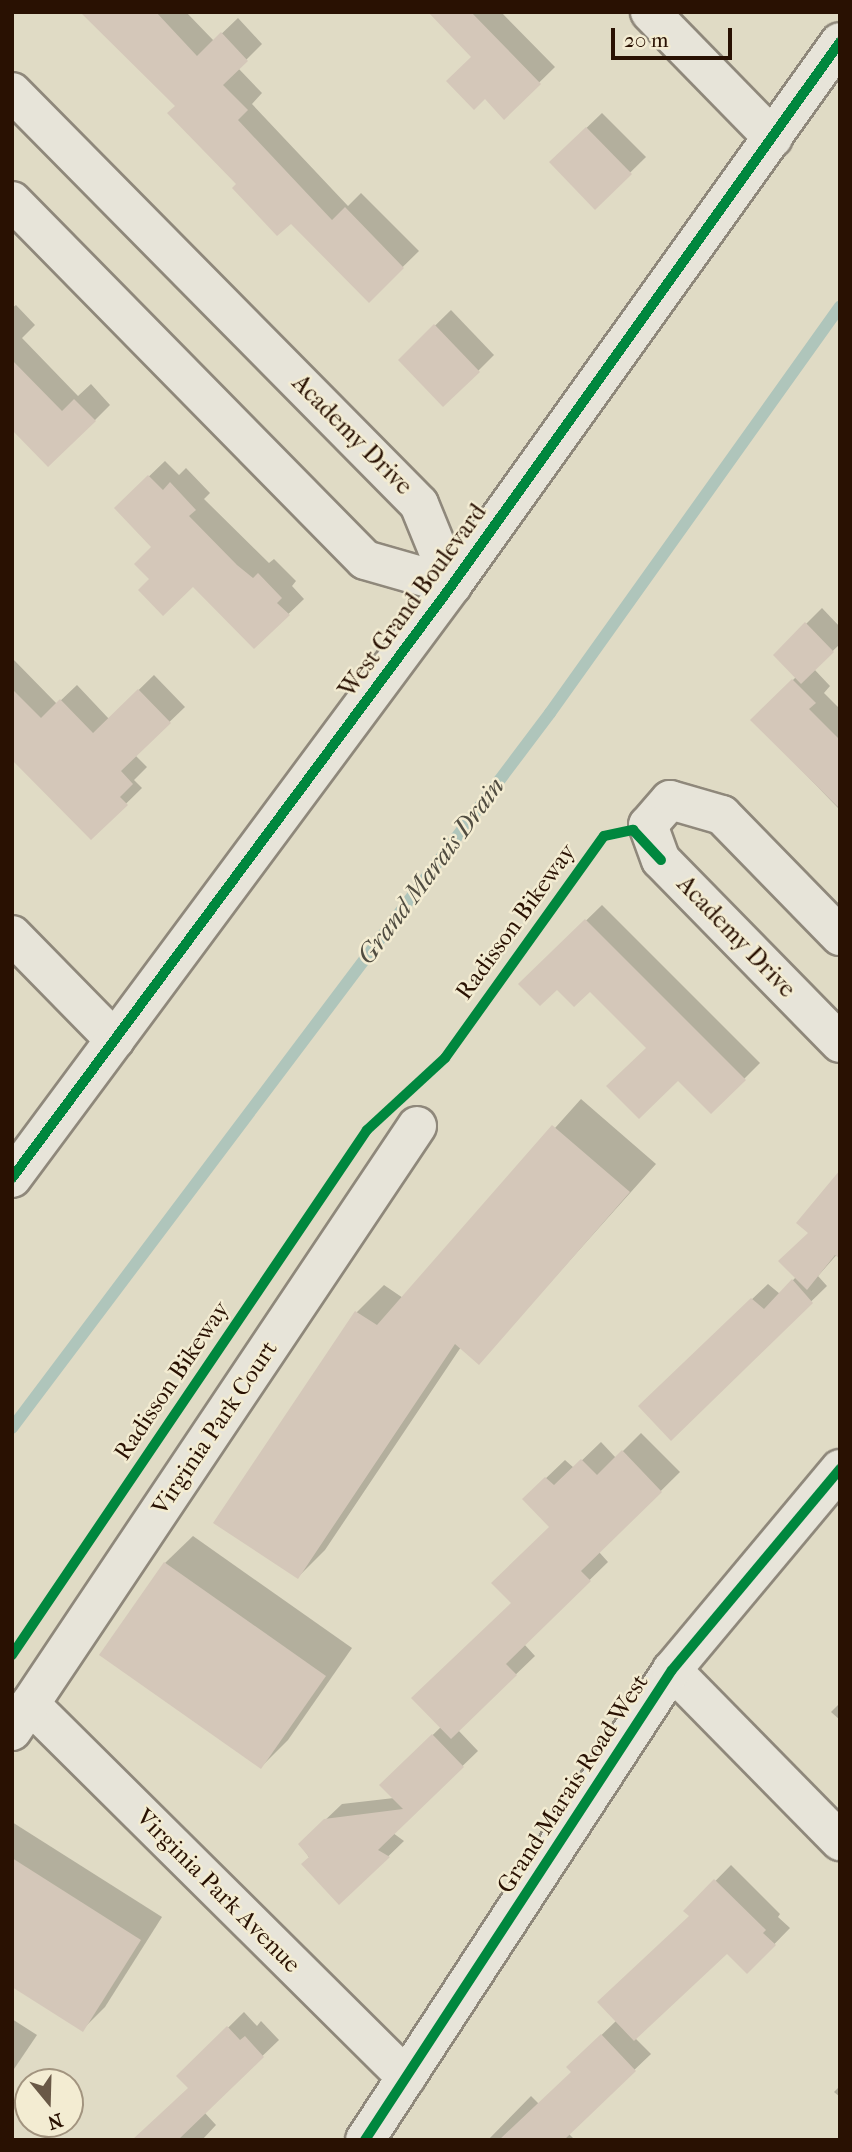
<!DOCTYPE html>
<style>
body{margin:0}
#map{position:relative;width:852px;height:2152px;overflow:hidden;background:#e0dbc5;font-family:"IM FELL French Canon",serif}
div>[style]{position:absolute}
[style*='--x']{left:calc(var(--x)*1px);top:calc(var(--y)*1px);width:calc(var(--w)*1px);rotate:calc(var(--a)*1deg)}
.shadow>*{inset:0;background:#0003}
.stream>*{height:12px;margin:-6px;padding:0 6px;transform-origin:6px;border-radius:6px;background:#afc5bb}
.building>*{inset:0;background:#d4c7b9}
.roads{filter:drop-shadow(2px 0 #8f887b) drop-shadow(-2px 0 #8f887b) drop-shadow(0 2px #8f887b) drop-shadow(0 -2px #8f887b)}
.minor>*{height:38px;margin:-19px;padding:0 19px;transform-origin:19px;border-radius:19px;background:#e7e4d9}
.cycleway>*{height:10px;margin:-5px;padding:0 5px;transform-origin:5px;border-radius:5px;background:#00873e}
span{translate:-50% -50%;white-space:nowrap;text-align:center;line-height:1.15;-webkit-text-stroke:5px #f3ecd2;paint-order:stroke}
.street-label{font-size:24px;color:#291102}
.water-label{font-size:26px;color:#514d41;font-style:italic}
.frame{position:absolute;inset:0;border:14px solid #291102;pointer-events:none}
.north{position:absolute;left:14px;top:2068px;width:70px;height:70px;box-sizing:border-box;background:#f3ecd2;border:2px solid #a2947f;border-radius:50%;rotate:161deg;font-size:19px;font-weight:700;line-height:28px;text-align:center;color:#291102}
.north::after{content:'';display:block;margin:auto;width:24px;height:32px;background:#695846;clip-path:polygon(50% 0,100% 100%,50% 72%,0 100%)}
.scale{position:absolute;left:611px;top:28px;width:121px;height:32px;box-sizing:border-box;border:4px solid #291102;border-top:0;padding-left:9px;font-size:21px;line-height:24px;white-space:nowrap;color:#291102;-webkit-text-stroke:5px #f3ecd2;paint-order:stroke}
</style>
<div id="map">
<div class="shadow">
<div style="clip-path:polygon(83px 12px,186px 12px,214px 41px,238px 18px,262px 44px,238px 68px,262px 93px,252px 104px,348px 206px,361px 193px,419px 251px,369px 300px,291px 221px,238px 184px,177px 106px)"></div>
<div style="clip-path:polygon(432px 12px,501px 12px,555px 67px,504px 117px,474px 57px)"></div>
<div style="clip-path:polygon(602px 113px,646px 157px,595px 207px,551px 162px)"></div>
<div style="clip-path:polygon(16px 305px,35px 325px,22px 338px,78px 396px,91px 384px,110px 405px,95px 420px,12px 429px,12px 308px)"></div>
<div style="clip-path:polygon(451px 310px,494px 355px,444px 405px,400px 360px)"></div>
<div style="clip-path:polygon(165px 461px,179px 475px,186px 468px,210px 493px,204px 499px,269px 563px,274px 559px,296px 581px,292px 586px,304px 599px,254px 647px,193px 584px,151px 579px,154px 547px,116px 508px)"></div>
<div style="clip-path:polygon(822px 608px,840px 627px,840px 644px,814px 669px,830px 686px,824px 693px,840px 709px,840px 810px,753px 720px,796px 677px,775px 655px)"></div>
<div style="clip-path:polygon(12px 658px,57px 704px,77px 685px,109px 719px,154px 675px,185px 707px,135px 755px,147px 767px,134px 780px,142px 788px,91px 838px,12px 756px)"></div>
<div style="clip-path:polygon(602px 905px,760px 1063px,711px 1112px,590px 989px,521px 984px)"></div>
<div style="clip-path:polygon(581px 1099px,656px 1164px,479px 1362px,461px 1347px,325px 1550px,298px 1577px,357px 1312px,384px 1285px,403px 1298px)"></div>
<div style="clip-path:polygon(810px 1232px,840px 1251px,818px 1276px,827px 1286px,671px 1438px,656px 1391px,768px 1284px,780px 1294px,796px 1277px)"></div>
<div style="clip-path:polygon(641px 1433px,680px 1472px,599px 1552px,608px 1562px,524px 1644px,535px 1656px,458px 1730px,478px 1751px,393px 1833px,404px 1841px,340px 1903px,300px 1844px,342px 1804px,394px 1798px,381px 1785px,441px 1727px,513px 1603px,551px 1527px,543px 1481px,565px 1460px,574px 1468px,601px 1442px,616px 1458px)"></div>
<div style="clip-path:polygon(193px 1536px,352px 1648px,288px 1740px,261px 1767px,165px 1563px)"></div>
<div style="clip-path:polygon(840px 1703px,840px 1720px,831px 1712px)"></div>
<div style="clip-path:polygon(12px 1822px,162px 1917px,105px 2007px,83px 2029px,12px 1985px)"></div>
<div style="clip-path:polygon(731px 1865px,780px 1914px,778px 1917px,790px 1928px,747px 1972px,727px 1952px,635px 2038px,651px 2054px,568px 2133px,575px 2140px,488px 2140px,531px 2096px,539px 2104px,573px 2072px,584px 2052px,617px 2020px,691px 1916px,686px 1911px)"></div>
<div style="clip-path:polygon(244px 2012px,257px 2026px,261px 2021px,279px 2040px,204px 2112px,216px 2125px,202px 2140px,134px 2140px,190px 2088px,179px 2076px)"></div>
<div style="clip-path:polygon(12px 2019px,37px 2035px,12px 2072px)"></div>
<div style="clip-path:polygon(840px 2086px,840px 2097px,834px 2092px)"></div>
</div>
<div class="stream">
<div style="--x:12;--y:1428;--w:895;--a:-53.04"></div>
<div style="--x:550;--y:713;--w:499;--a:-54.5"></div>
</div>
<div class="building">
<div style="clip-path:polygon(80px 12px,156px 12px,197px 56px,221px 32px,248px 61px,223px 85px,248px 110px,238px 120px,332px 220px,345px 207px,404px 268px,369px 303px,291px 224px,277px 236px,232px 188px,236px 184px,167px 113px,175px 106px)"></div>
<div style="clip-path:polygon(428px 12px,471px 12px,541px 84px,504px 120px,485px 99px,474px 110px,446px 81px,471px 57px)"></div>
<div style="clip-path:polygon(586px 127px,632px 174px,595px 210px,549px 162px)"></div>
<div style="clip-path:polygon(434px 324px,480px 372px,443px 407px,398px 360px)"></div>
<div style="clip-path:polygon(12px 360px,62px 411px,74px 399px,96px 421px,48px 467px,12px 430px)"></div>
<div style="clip-path:polygon(148px 475px,163px 490px,170px 482px,196px 510px,189px 516px,237px 565px,253px 578px,258px 573px,282px 598px,277px 603px,290px 615px,254px 649px,193px 587px,163px 616px,138px 590px,149px 579px,134px 564px,151px 547px,114px 508px)"></div>
<div style="clip-path:polygon(805px 622px,834px 652px,801px 684px,773px 655px)"></div>
<div style="clip-path:polygon(792px 679px,816px 703px,809px 709px,840px 740px,840px 809px,750px 720px)"></div>
<div style="clip-path:polygon(12px 689px,41px 718px,60px 699px,93px 733px,138px 689px,171px 723px,121px 771px,133px 784px,120px 797px,128px 805px,91px 840px,12px 760px)"></div>
<div style="clip-path:polygon(585px 919px,746px 1080px,711px 1114px,678px 1081px,639px 1119px,606px 1086px,646px 1048px,590px 992px,574px 1007px,557px 990px,540px 1006px,518px 984px)"></div>
<div style="clip-path:polygon(552px 1125px,630px 1192px,479px 1365px,455px 1344px,298px 1579px,213px 1523px,355px 1311px,377px 1325px)"></div>
<div style="clip-path:polygon(840px 1170px,840px 1259px,835px 1255px,807px 1290px,778px 1261px,808px 1233px,796px 1223px)"></div>
<div style="clip-path:polygon(792px 1279px,813px 1303px,671px 1441px,638px 1406px,751px 1298px,764px 1309px)"></div>
<div style="clip-path:polygon(622px 1450px,662px 1492px,581px 1571px,591px 1581px,506px 1664px,517px 1675px,451px 1739px,411px 1698px,511px 1603px,491px 1583px,549px 1527px,522px 1499px,545px 1477px,554px 1485px,581px 1459px,597px 1475px)"></div>
<div style="clip-path:polygon(164px 1562px,326px 1676px,261px 1769px,99px 1655px)"></div>
<div style="clip-path:polygon(432px 1734px,464px 1767px,378px 1850px,390px 1857px,339px 1905px,301px 1864px,309px 1857px,298px 1844px,324px 1819px,403px 1809px,379px 1785px)"></div>
<div style="clip-path:polygon(12px 1858px,141px 1940px,83px 2032px,12px 1987px)"></div>
<div style="clip-path:polygon(714px 1879px,766px 1930px,763px 1933px,776px 1945px,747px 1974px,727px 1954px,634px 2041px,597px 2002px,689px 1916px,683px 1911px)"></div>
<div style="clip-path:polygon(227px 2026px,240px 2040px,245px 2036px,264px 2057px,178px 2140px,132px 2140px,188px 2088px,176px 2076px)"></div>
<div style="clip-path:polygon(601px 2034px,636px 2071px,564px 2140px,499px 2140px,571px 2072px,566px 2067px)"></div>
</div>
<div class="roads">
<div class="minor">
<div style="--x:650;--y:12;--w:176;--a:45.7"></div>
<div style="--x:12;--y:92;--w:579;--a:45.35"></div>
<div style="--x:419;--y:504;--w:87;--a:67.8"></div>
<div style="--x:12;--y:201;--w:503;--a:45.48"></div>
<div style="--x:365;--y:560;--w:91;--a:16"></div>
<div style="--x:12;--y:935;--w:147;--a:45.6"></div>
<div style="--x:840;--y:936;--w:169;--a:-134.3"></div>
<div style="--x:722;--y:815;--w:54;--a:-163.9"></div>
<div style="--x:670;--y:800;--w:33;--a:131"></div>
<div style="--x:648;--y:825;--w:37;--a:70"></div>
<div style="--x:661;--y:860;--w:256;--a:45.6"></div>
<div style="--x:12;--y:1178;--w:738;--a:-53.42"></div>
<div style="--x:452;--y:585;--w:667;--a:-54.45"></div>
<div style="--x:672;--y:1670;--w:240;--a:45.5"></div>
<div style="--x:30;--y:1704;--w:530;--a:44.77"></div>
<div style="--x:12;--y:1731;--w:728;--a:-56.2"></div>
<div style="--x:365;--y:2140;--w:561;--a:-56.85"></div>
<div style="--x:672;--y:1670;--w:262;--a:-50.1"></div>
</div>
</div>
<div class="cycleway">
<div style="--x:12;--y:1178;--w:738;--a:-53.42"></div>
<div style="--x:452;--y:585;--w:667;--a:-54.45"></div>
<div style="--x:12;--y:1655;--w:634;--a:-55.93"></div>
<div style="--x:367;--y:1130;--w:106;--a:-42.7"></div>
<div style="--x:445;--y:1058;--w:273;--a:-54.4"></div>
<div style="--x:604;--y:836;--w:30;--a:-12"></div>
<div style="--x:633;--y:830;--w:41;--a:47"></div>
<div style="--x:365;--y:2140;--w:561;--a:-56.85"></div>
<div style="--x:672;--y:1670;--w:262;--a:-50.1"></div>
</div>
<div class="street-label">
<span style="left:352px;top:435px;rotate:45deg">Academy Drive</span>
<span style="left:413px;top:601px;rotate:-54deg">West Grand Boulevard</span>
<span style="left:516px;top:922px;rotate:-54deg">Radisson Bikeway</span>
<span style="left:736px;top:937px;rotate:46deg">Academy Drive</span>
<span style="left:172px;top:1381px;rotate:-56deg">Radisson Bikeway</span>
<span style="left:215px;top:1428px;rotate:-56deg">Virginia Park Court</span>
<span style="left:573px;top:1784px;rotate:-57deg">Grand Marais Road West</span>
<span style="left:218px;top:1891px;rotate:45deg">Virginia Park Avenue</span>
</div>
<div class="water-label">
<span style="left:431px;top:871px;rotate:-53deg">Grand Marais Drain</span>
</div>
<div class="frame"></div>
<div class="north">N</div>
<div class="scale">20 m</div>
</div>
